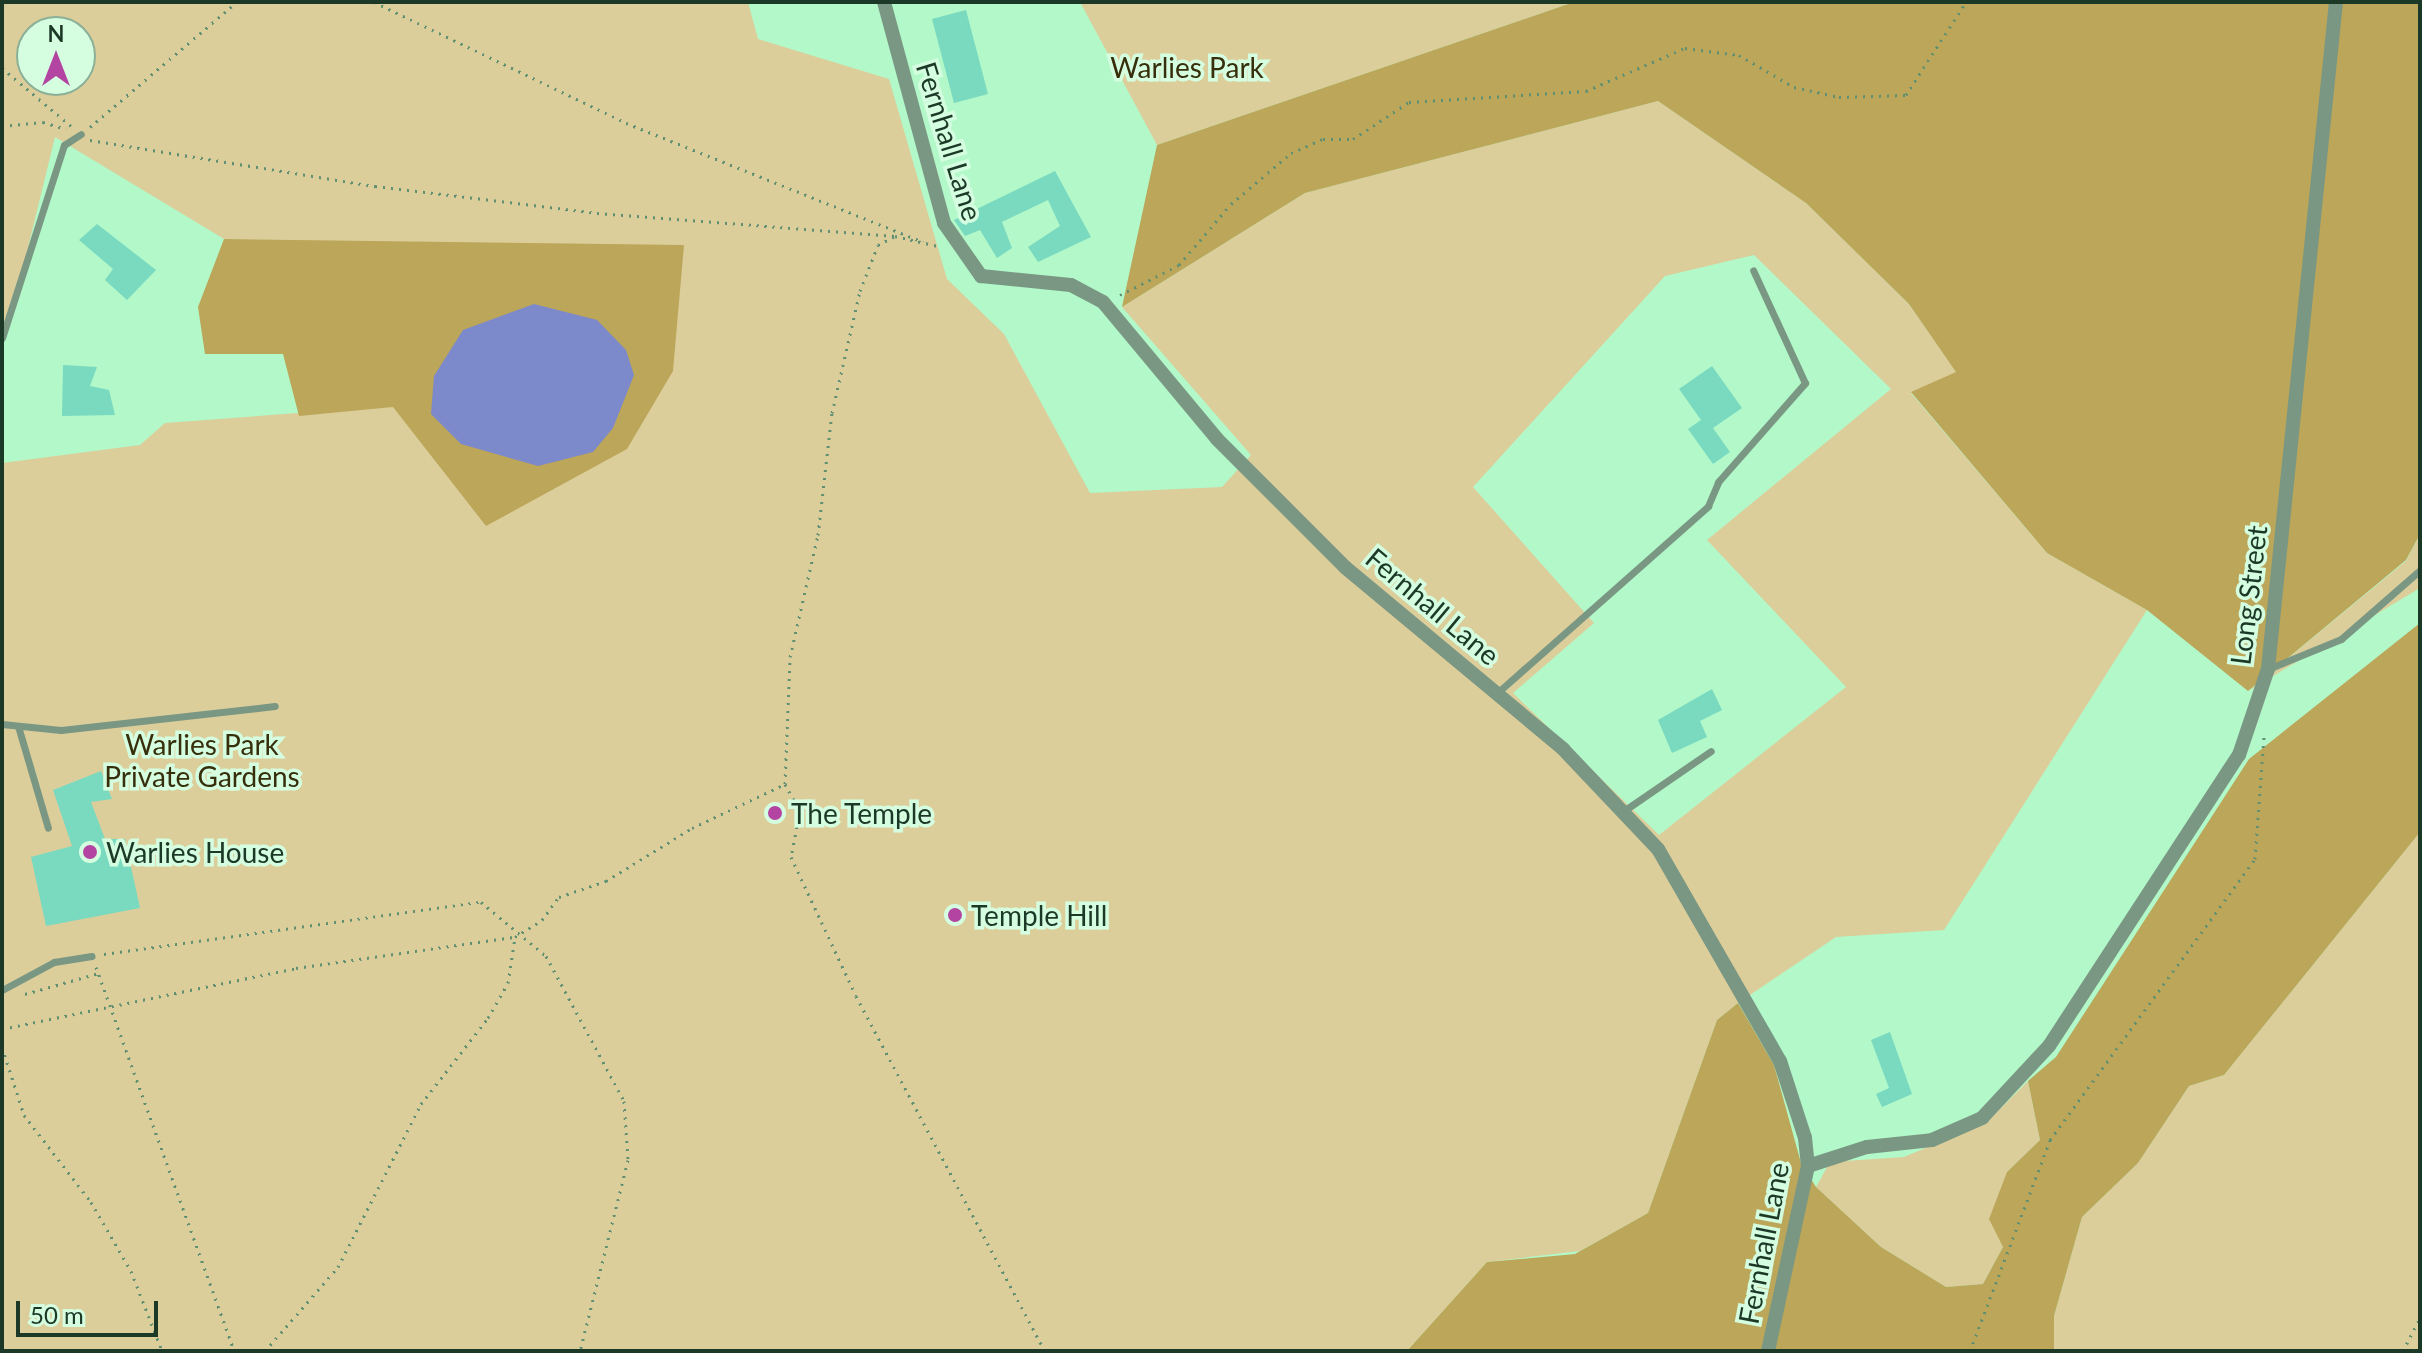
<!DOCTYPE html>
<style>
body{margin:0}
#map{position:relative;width:2422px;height:1353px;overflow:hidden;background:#b2f8c9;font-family:Lato,sans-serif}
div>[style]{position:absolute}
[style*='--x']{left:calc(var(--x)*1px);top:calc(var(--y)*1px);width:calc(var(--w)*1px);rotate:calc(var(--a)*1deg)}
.green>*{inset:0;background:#dcce9b}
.forest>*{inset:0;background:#bba659}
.water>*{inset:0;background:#7c89cb}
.building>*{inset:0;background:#79dac0}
.path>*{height:3px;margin-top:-1.5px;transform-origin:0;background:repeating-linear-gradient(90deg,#609071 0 2px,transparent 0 8px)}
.lane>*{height:7px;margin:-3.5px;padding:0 3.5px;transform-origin:3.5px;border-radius:3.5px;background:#7a9783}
.street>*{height:14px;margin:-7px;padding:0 7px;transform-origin:7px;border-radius:7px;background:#7a9783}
.dots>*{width:22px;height:22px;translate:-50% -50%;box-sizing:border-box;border:4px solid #d5fee1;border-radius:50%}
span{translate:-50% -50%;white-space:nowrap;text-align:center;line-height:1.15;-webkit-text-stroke:7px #d5fee1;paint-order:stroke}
.park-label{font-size:28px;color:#372e0b}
.street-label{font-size:28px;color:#1c3927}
.poi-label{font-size:28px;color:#1c3927}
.left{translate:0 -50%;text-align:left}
.frame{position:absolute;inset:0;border:4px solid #1c3927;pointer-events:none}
.north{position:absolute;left:16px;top:16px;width:80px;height:80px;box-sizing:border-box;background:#d5fee1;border:2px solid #8baf97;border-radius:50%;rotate:0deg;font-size:22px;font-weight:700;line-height:32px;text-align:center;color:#1c3927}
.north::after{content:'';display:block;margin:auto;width:28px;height:36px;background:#b344a1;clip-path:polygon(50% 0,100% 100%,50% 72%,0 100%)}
.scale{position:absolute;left:16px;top:1301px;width:142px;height:36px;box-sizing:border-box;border:4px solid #1c3927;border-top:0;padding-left:10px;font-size:24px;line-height:28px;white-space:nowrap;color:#1c3927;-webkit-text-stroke:6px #d5fee1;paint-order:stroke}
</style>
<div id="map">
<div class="green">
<div style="clip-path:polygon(evenodd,2px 2px,748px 2px,758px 39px,889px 79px,947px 279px,1004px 334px,1090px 493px,1222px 487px,1251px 455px,1122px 307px,1305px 193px,1658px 101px,1806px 203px,1909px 304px,1957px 372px,1911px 393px,2047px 553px,2147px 610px,1944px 930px,1836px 937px,1738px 1003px,1717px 1020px,1648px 1213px,1580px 1251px,1487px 1262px,1407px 1351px,2px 1351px,2px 463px,140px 445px,165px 423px,393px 406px,487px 526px,333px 245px,224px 239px,55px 137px,11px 317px,2px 325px,2px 2px,32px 32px,80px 32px,80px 80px,32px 80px,32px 32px,2px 2px,1754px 255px,1891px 389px,1707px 540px,1846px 687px,1659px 835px,1513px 693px,1594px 623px,1473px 487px,1665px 276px,1754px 255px)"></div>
<div style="clip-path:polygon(1080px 2px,1574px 2px,1157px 145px)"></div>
<div style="clip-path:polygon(2420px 534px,2420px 588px,2248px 691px,2406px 561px)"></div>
<div style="clip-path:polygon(2420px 832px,2420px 1351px,2054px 1351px,2054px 1316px,2082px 1217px,2138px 1163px,2189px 1086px,2224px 1075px)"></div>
<div style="clip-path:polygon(2028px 1081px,2040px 1140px,2007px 1172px,2003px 1247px,1983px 1284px,1946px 1287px,1881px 1247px,1816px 1187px,1830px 1162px,1904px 1157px,1987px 1122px)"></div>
</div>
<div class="forest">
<div style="clip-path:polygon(1574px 2px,2420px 2px,2420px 534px,2406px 560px,2248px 691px,2147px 610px,2047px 553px,1911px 392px,1956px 372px,1909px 304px,1806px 203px,1658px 101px,1305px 193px,1122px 307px,1157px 145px)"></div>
<div style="clip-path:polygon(224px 239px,684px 245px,673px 371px,627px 449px,486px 526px,393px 407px,299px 416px,283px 354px,205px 354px,198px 307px)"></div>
<div style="clip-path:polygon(2420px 623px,2420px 832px,2224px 1075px,2189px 1086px,2138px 1163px,2082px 1217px,2054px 1316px,2054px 1351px,1407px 1351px,1487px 1262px,1575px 1254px,1648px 1213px,1717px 1020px,1738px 1003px,1774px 1065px,1801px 1163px,1816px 1187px,1881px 1247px,1946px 1287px,1983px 1284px,2003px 1247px,1989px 1219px,2007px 1172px,2040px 1140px,2028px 1081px,2056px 1057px,2249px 759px)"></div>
</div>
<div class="water">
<div style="clip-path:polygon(534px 304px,597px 320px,626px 350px,634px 375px,613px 428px,593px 452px,538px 466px,461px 444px,431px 414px,434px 376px,463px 330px)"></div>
</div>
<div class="building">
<div style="clip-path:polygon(966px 10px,988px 94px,954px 103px,932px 19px)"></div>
<div style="clip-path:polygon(1055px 171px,1091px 237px,1038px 262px,1028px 247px,1060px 226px,1048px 200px,1002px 222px,1012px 248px,997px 258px,980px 230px,965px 236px,954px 220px)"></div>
<div style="clip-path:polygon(97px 224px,156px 270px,127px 300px,105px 280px,113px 269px,79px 240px)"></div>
<div style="clip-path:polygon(63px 365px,97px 367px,90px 386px,109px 390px,115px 415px,62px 416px)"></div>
<div style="clip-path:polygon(1712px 366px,1742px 408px,1713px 428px,1730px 452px,1713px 464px,1688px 429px,1701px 420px,1679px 389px)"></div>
<div style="clip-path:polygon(1712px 689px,1722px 710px,1700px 721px,1707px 737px,1672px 753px,1658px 720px)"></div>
<div style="clip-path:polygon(101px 771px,112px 799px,91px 802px,105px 839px,125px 839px,140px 908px,46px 926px,31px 857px,72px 846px,53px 790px)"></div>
<div style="clip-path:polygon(1890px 1032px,1912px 1094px,1882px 1107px,1876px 1094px,1889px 1088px,1871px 1040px)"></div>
</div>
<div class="path">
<div style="--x:374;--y:2;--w:280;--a:25.6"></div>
<div style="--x:626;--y:123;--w:320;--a:21.8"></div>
<div style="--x:2;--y:68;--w:90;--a:40"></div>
<div style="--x:2;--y:126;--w:41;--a:-5.6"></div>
<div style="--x:43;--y:122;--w:24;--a:17"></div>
<div style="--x:90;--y:127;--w:193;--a:-40.4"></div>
<div style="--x:90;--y:140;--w:289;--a:9.2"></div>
<div style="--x:375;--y:186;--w:224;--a:6.9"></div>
<div style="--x:597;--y:213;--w:299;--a:4.4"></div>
<div style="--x:895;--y:236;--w:44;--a:13.1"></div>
<div style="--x:1120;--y:295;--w:66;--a:-27"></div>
<div style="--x:1179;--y:265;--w:80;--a:-49.6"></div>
<div style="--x:1231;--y:204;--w:79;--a:-40.4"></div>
<div style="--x:1291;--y:153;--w:35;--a:-24"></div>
<div style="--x:1323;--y:139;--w:30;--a:0"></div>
<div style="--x:1353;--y:139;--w:67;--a:-33.5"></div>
<div style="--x:1409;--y:102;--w:177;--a:-3.6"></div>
<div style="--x:1586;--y:91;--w:108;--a:-23.5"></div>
<div style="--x:1685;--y:48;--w:54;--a:7.4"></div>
<div style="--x:1739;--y:55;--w:64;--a:30.2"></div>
<div style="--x:1794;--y:87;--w:46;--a:12.5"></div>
<div style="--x:1839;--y:97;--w:67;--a:-1.7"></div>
<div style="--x:1906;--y:95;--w:111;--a:-57.2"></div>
<div style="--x:785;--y:784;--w:31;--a:61"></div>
<div style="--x:800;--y:811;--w:47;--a:101.1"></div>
<div style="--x:791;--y:857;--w:153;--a:64.9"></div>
<div style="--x:856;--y:996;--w:402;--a:62"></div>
<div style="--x:104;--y:954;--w:381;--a:-7.9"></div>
<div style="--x:481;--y:902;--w:85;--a:39.7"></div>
<div style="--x:546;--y:956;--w:165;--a:61.7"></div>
<div style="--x:624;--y:1101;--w:59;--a:86.1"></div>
<div style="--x:628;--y:1160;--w:197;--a:104.1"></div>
<div style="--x:96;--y:967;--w:408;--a:70.2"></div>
<div style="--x:25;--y:994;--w:77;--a:-15.8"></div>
<div style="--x:2;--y:1029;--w:300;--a:-11.7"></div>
<div style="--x:296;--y:968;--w:220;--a:-8.1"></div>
<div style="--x:2;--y:1047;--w:71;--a:72.1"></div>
<div style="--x:24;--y:1115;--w:110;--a:52.4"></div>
<div style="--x:91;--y:1202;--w:80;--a:59.9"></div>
<div style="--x:131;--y:1271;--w:86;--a:68.8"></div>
<div style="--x:265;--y:1351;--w:111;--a:-49"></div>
<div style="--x:338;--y:1267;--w:183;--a:-63"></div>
<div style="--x:421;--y:1104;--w:109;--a:-52.1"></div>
<div style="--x:488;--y:1018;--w:40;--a:-60.3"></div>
<div style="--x:508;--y:983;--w:47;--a:-81.3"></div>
<div style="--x:515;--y:937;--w:32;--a:-32"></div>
<div style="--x:542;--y:920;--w:29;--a:-54"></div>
<div style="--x:559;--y:897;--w:50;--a:-18.8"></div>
<div style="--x:606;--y:881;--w:101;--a:-31.6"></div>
<div style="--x:692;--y:828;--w:103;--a:-25.3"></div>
<div style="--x:785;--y:784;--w:127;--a:-87.7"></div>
<div style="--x:790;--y:657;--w:125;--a:-77.1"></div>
<div style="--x:818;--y:535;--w:123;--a:-83.5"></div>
<div style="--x:832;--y:413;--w:125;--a:-77.1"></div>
<div style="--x:860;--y:291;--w:49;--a:-68.6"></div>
<div style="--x:878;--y:245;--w:19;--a:-28"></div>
<div style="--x:1970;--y:1351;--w:226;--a:-69.2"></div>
<div style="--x:2050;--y:1140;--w:348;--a:-53.9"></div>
<div style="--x:2255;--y:859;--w:122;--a:-85.8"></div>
<div style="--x:2403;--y:1351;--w:38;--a:-63"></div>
</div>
<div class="lane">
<div style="--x:2;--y:338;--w:203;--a:-72.2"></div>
<div style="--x:64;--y:145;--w:20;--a:-33"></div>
<div style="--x:2268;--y:669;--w:79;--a:-22.3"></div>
<div style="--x:2341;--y:639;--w:105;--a:-41.1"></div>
<div style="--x:1497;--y:693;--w:282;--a:-41.5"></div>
<div style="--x:1708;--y:506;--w:26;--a:-67"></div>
<div style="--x:1718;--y:482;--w:132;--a:-48.7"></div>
<div style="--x:1805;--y:383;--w:124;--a:-114.7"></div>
<div style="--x:2;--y:724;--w:59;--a:5.8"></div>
<div style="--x:61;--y:730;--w:215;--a:-6.4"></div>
<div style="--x:18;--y:726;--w:106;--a:73.6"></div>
<div style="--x:1625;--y:810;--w:104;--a:-34.5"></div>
<div style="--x:2;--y:990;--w:59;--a:-28.3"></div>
<div style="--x:54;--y:962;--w:38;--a:-9"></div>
</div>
<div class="street">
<div style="--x:884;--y:2;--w:229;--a:74.8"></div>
<div style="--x:944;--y:223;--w:65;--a:55.1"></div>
<div style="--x:981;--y:276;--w:90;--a:5.7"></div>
<div style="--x:1071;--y:285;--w:36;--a:28"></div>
<div style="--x:1103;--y:302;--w:178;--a:50.2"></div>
<div style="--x:1217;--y:439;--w:182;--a:45"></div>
<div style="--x:1346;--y:568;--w:283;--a:39.8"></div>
<div style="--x:1563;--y:749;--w:138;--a:46.5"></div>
<div style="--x:1658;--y:849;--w:245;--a:60.1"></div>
<div style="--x:1780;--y:1061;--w:81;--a:72"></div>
<div style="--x:1805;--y:1138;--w:28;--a:84"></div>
<div style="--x:1808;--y:1166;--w:189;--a:102.2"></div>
<div style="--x:1808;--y:1166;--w:62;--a:-17.9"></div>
<div style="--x:1867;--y:1147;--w:65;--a:-6.1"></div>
<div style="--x:1932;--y:1140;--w:55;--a:-23.7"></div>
<div style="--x:1982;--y:1118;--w:98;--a:-47.1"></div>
<div style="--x:2049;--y:1046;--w:348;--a:-56.9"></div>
<div style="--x:2239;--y:755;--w:91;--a:-71.4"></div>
<div style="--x:2268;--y:669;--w:670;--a:-84.18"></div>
</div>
<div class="dots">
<div style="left:775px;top:813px;background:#b344a1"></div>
<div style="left:90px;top:852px;background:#b344a1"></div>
<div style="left:955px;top:915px;background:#b344a1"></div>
</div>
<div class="park-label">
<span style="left:1187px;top:67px">Warlies Park</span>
<span style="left:202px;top:760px">Warlies Park<br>Private Gardens</span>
</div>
<div class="street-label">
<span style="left:950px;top:141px;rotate:73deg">Fernhall Lane</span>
<span style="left:2248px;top:595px;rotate:-83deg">Long Street</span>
<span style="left:1433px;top:606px;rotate:40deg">Fernhall Lane</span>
<span style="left:1763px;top:1243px;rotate:-79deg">Fernhall Lane</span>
</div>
<div class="poi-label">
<span class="left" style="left:791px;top:813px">The Temple</span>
<span class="left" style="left:106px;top:852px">Warlies House</span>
<span class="left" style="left:971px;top:915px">Temple Hill</span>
</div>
<div class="frame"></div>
<div class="north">N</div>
<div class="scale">50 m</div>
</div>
